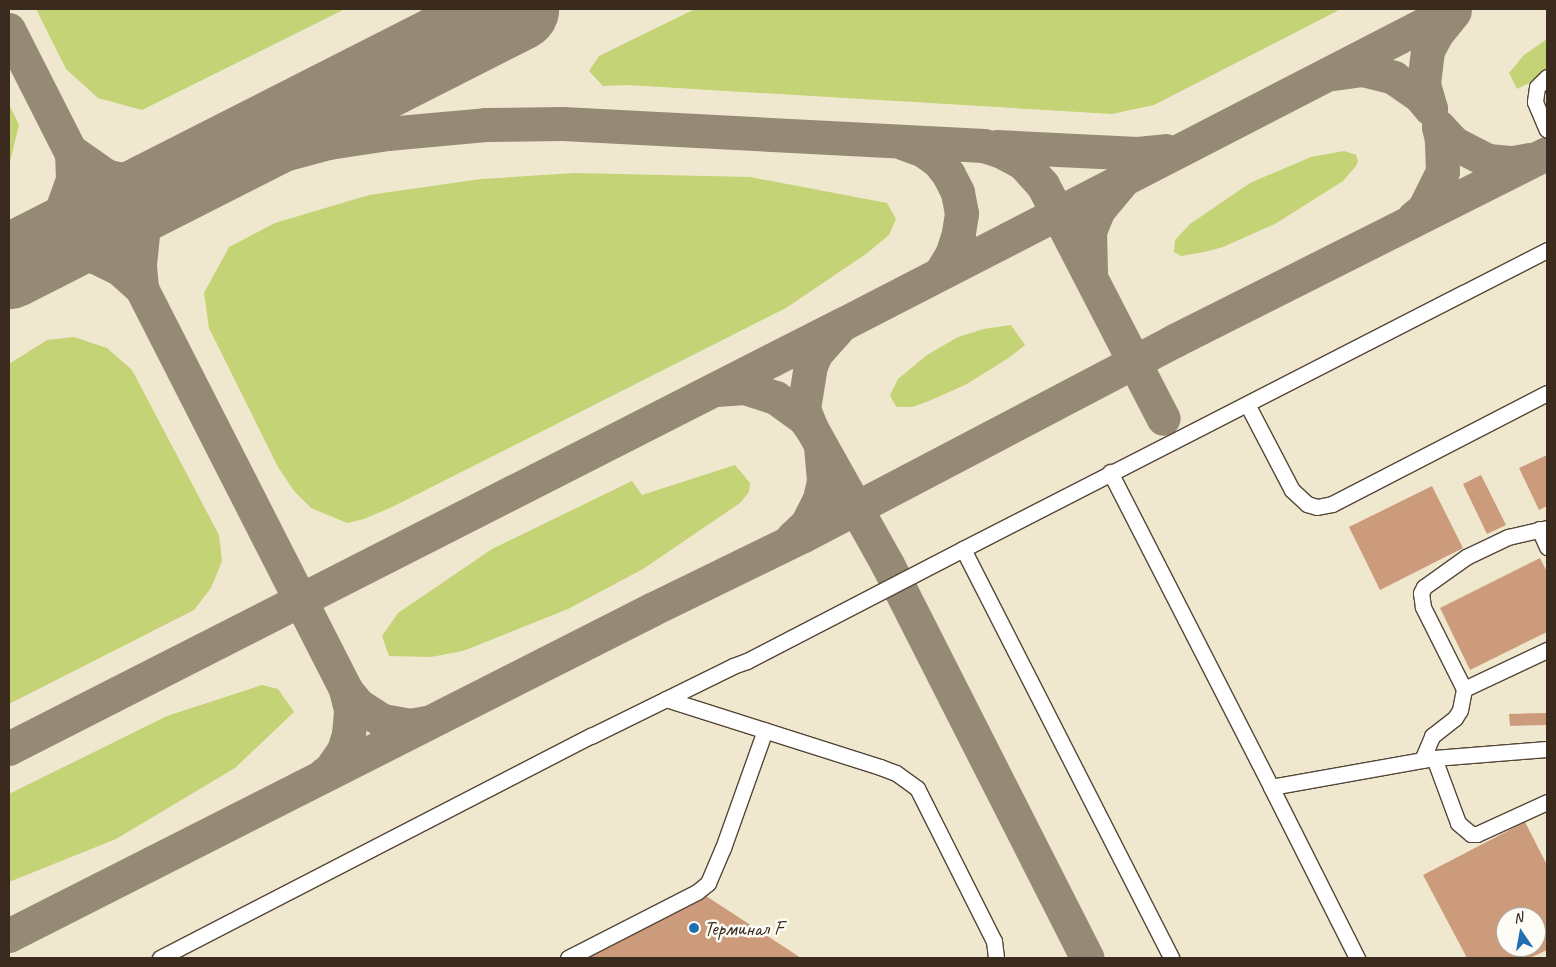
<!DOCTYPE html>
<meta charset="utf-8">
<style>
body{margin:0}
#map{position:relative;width:1556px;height:967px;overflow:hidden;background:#f0e8ce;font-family:Caveat,sans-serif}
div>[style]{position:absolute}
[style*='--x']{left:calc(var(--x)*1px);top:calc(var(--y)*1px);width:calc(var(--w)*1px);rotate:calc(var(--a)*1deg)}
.green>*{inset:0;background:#c3d375}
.taxiway>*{height:34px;margin:-17px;padding:0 17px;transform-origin:17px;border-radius:17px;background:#968976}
.runway>*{height:84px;margin:-42px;padding:0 42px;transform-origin:42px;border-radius:42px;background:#968976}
.building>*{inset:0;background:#cc9b7c}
.roads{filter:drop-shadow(1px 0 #564638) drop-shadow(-1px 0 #564638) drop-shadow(0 1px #564638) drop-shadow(0 -1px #564638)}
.minor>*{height:15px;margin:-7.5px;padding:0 7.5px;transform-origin:7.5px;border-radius:7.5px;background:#fff}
.dots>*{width:14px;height:14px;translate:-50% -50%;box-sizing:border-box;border:2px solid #fdfcf7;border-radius:50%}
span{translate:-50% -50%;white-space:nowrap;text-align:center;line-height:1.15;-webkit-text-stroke:5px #fdfcf7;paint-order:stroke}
.poi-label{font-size:20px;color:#3b2a1e}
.left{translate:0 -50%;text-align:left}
.frame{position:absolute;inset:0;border:10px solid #3b2a1e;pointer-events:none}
.north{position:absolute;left:1496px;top:907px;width:50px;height:50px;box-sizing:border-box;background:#fdfcf7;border:1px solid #afa8a0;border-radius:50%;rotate:348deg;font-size:14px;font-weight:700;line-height:20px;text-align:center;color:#3b2a1e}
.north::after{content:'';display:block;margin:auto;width:18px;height:22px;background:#1f6fb2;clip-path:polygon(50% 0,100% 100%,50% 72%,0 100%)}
</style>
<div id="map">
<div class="green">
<div style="clip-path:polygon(36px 9px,345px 9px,142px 110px,98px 98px,66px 69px)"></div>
<div style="clip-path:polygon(695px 9px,1341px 9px,1154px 105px,1112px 114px,628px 85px,603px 86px,589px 71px,599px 56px)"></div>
<div style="clip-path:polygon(1547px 39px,1547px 74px,1517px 89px,1509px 73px,1524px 55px)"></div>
<div style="clip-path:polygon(9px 104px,19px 125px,9px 166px)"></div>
<div style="clip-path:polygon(1344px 151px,1356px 155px,1358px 161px,1356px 166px,1343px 181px,1275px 224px,1223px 247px,1204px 252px,1181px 256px,1174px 252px,1175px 240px,1190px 224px,1250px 183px,1311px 157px)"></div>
<div style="clip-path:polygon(575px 173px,750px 177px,887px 203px,896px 219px,889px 235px,866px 254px,786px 308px,392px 507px,364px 519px,347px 523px,311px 508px,294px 491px,278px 467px,209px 328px,204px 293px,229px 247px,275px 223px,369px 195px,481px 179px)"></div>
<div style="clip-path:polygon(1011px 325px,1025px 345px,1010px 357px,967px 384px,929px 401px,912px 407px,897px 407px,894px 403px,890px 395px,898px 379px,927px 355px,958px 337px,984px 329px)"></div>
<div style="clip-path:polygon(74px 337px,107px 348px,132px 370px,219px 535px,222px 561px,211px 588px,194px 610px,9px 704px,9px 364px,47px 340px)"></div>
<div style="clip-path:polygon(735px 465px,750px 483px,749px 492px,740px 503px,643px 569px,568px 609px,463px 651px,431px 657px,389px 656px,382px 636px,398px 613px,492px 549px,632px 481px,642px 495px)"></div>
<div style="clip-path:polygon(262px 685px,278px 689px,294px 712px,235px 768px,116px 839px,9px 882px,9px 794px,167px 716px)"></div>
</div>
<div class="taxiway">
<div style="--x:9;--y:30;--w:159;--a:63.1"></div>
<div style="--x:1334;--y:74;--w:29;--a:-8"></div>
<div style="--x:1363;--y:70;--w:32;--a:14"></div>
<div style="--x:1394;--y:78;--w:32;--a:35"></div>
<div style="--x:1420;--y:96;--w:17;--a:50"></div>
<div style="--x:1431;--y:109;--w:26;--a:-106"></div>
<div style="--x:1424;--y:84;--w:33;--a:-83"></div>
<div style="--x:1428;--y:51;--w:19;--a:-62"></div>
<div style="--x:1437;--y:34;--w:28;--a:-51"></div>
<div style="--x:905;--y:144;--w:20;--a:20"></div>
<div style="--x:924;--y:151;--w:19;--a:36"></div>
<div style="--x:939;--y:162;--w:16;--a:52"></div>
<div style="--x:949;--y:175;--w:20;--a:63"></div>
<div style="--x:958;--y:193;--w:21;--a:79"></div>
<div style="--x:962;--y:214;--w:20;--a:99"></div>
<div style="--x:959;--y:234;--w:22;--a:108"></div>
<div style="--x:952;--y:255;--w:21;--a:121"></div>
<div style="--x:997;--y:147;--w:141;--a:2.8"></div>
<div style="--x:1138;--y:154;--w:28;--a:-6"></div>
<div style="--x:101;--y:215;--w:85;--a:61"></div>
<div style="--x:142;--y:289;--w:450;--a:63"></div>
<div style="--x:1414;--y:218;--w:13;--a:-39"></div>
<div style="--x:1424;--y:210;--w:42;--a:-63.4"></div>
<div style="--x:1443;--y:172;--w:31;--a:-92"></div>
<div style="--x:1442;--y:141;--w:14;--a:-102"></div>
<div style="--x:1439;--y:127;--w:23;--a:47"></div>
<div style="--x:1455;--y:144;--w:37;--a:27"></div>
<div style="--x:1488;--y:161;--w:25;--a:5"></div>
<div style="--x:1513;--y:163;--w:17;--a:-10"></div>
<div style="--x:30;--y:256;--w:45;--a:-6.3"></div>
<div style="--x:75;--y:251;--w:21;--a:17"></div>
<div style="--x:95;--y:257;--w:28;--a:26"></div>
<div style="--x:120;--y:269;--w:30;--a:42"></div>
<div style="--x:142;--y:289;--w:24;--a:-95"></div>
<div style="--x:140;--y:265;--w:40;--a:-84.3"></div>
<div style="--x:144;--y:225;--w:23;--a:-67"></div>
<div style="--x:153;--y:204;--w:35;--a:-43"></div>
<div style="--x:1091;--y:272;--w:40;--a:-91.4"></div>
<div style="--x:1090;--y:232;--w:24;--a:-68"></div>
<div style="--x:1099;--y:210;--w:35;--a:-50"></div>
<div style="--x:9;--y:277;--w:57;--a:-46.4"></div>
<div style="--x:48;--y:236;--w:20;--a:-57"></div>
<div style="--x:59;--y:219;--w:41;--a:-70.3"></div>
<div style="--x:73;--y:180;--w:28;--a:-92"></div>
<div style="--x:72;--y:152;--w:44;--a:34.8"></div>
<div style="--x:108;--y:177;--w:25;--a:11"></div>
<div style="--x:133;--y:182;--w:24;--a:5"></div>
<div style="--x:157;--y:184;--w:72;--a:-11.2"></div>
<div style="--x:228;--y:170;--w:105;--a:-15"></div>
<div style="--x:329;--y:143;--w:60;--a:-8.7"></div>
<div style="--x:388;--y:134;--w:98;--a:-5.2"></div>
<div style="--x:486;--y:125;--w:77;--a:-0.7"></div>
<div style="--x:563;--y:124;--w:422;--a:3"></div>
<div style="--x:984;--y:146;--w:19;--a:18"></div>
<div style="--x:1002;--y:152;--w:24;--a:28"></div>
<div style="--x:1023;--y:163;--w:30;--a:48"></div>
<div style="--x:1043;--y:185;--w:263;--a:62.7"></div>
<div style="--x:716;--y:390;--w:29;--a:-4"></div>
<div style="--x:745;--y:388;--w:33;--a:18"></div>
<div style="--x:776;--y:398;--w:34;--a:36"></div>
<div style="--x:804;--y:418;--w:14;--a:54"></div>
<div style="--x:812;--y:429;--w:156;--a:60.8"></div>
<div style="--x:888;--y:565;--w:441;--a:63.1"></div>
<div style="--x:812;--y:429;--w:22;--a:-112"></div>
<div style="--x:804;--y:409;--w:44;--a:-80.8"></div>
<div style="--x:811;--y:366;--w:13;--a:-67"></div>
<div style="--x:816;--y:354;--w:31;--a:-48"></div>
<div style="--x:793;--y:538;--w:19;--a:-43"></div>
<div style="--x:807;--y:525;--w:29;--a:-63"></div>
<div style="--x:820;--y:499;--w:18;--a:-77"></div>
<div style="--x:824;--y:481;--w:33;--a:-95"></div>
<div style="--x:9;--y:749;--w:937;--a:-26.98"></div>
<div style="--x:844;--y:324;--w:687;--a:-27.27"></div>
<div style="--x:325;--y:774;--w:6;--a:-31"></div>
<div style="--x:330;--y:771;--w:24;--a:-55"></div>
<div style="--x:344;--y:751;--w:17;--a:-73"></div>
<div style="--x:349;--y:735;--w:25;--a:-85"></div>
<div style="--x:351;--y:710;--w:21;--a:-104"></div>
<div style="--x:346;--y:690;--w:19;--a:51"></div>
<div style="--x:358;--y:705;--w:30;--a:33"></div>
<div style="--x:383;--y:721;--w:27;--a:10"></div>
<div style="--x:410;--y:726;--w:17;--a:-10"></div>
<div style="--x:9;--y:936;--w:721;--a:-26.88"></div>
<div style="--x:652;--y:610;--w:167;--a:-26"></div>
<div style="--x:802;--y:537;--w:421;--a:-27.7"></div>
<div style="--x:1175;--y:341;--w:416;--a:-26.7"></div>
</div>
<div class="runway">
<div style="--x:9;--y:267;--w:570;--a:-26.92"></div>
</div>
<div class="building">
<div style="clip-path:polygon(1547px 455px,1547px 506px,1539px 510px,1519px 468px)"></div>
<div style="clip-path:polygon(1481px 475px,1506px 525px,1487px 534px,1463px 484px)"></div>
<div style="clip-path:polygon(1432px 486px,1463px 548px,1380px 590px,1349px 527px)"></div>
<div style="clip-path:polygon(1540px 558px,1547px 572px,1547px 632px,1470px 670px,1440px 608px)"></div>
<div style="clip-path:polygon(1547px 713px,1547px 725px,1510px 726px,1509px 714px)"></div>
<div style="clip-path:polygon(evenodd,1525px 822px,1547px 865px,1547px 950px,1530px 958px,1467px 958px,1423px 875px,1525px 822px,1506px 917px,1536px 917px,1536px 947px,1506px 947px,1506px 917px)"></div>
<div style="clip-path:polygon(706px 896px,801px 958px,588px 958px,701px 900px)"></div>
</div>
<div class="roads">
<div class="minor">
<div style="--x:1547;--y:77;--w:14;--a:135"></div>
<div style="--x:1537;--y:87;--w:15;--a:98"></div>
<div style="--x:1535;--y:102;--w:30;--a:67"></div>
<div style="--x:1247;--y:404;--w:97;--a:62.4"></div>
<div style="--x:1292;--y:490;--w:21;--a:43"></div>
<div style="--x:1307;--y:504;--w:10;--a:17"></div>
<div style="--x:1317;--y:507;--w:15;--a:-11"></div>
<div style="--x:1332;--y:504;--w:242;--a:-27.3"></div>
<div style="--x:1110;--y:472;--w:354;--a:62.9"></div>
<div style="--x:1539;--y:529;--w:20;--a:66"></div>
<div style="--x:963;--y:549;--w:656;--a:-27.11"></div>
<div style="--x:1464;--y:689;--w:92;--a:-25.2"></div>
<div style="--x:666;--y:699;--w:225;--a:17.6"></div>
<div style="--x:880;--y:767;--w:17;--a:21"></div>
<div style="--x:896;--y:773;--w:26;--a:36"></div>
<div style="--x:917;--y:788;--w:171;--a:63.3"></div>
<div style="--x:994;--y:941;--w:17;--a:83"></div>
<div style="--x:1434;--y:758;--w:69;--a:69.7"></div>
<div style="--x:1458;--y:823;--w:17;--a:40"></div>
<div style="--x:1471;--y:834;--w:6;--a:0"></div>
<div style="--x:1477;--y:834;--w:77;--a:-24.6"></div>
<div style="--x:1422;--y:760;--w:26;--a:-67"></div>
<div style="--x:1432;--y:736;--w:29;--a:-38"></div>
<div style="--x:1455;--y:718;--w:9;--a:-58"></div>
<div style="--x:1460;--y:710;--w:21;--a:-79"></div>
<div style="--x:1464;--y:689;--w:92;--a:-116.6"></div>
<div style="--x:1423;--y:607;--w:14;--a:-98"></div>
<div style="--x:1421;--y:593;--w:7;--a:-63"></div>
<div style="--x:1424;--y:587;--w:52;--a:-35.5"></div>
<div style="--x:1466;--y:557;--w:47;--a:-25.5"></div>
<div style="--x:1508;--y:537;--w:40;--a:-13"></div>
<div style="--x:160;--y:958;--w:485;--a:-27.3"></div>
<div style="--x:591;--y:736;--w:158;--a:-26.2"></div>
<div style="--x:733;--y:666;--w:15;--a:-20"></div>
<div style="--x:747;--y:661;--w:243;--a:-27.4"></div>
<div style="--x:963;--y:549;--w:459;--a:63"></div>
<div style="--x:568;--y:958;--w:145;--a:-27.1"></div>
<div style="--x:697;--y:892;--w:14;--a:-39"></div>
<div style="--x:708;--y:883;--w:38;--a:-67"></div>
<div style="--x:723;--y:848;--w:125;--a:-70.4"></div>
<div style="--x:1357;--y:958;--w:191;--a:-116.7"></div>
<div style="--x:1271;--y:787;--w:166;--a:-10.1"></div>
<div style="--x:1434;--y:758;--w:113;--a:-4.6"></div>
</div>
</div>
<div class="dots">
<div style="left:694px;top:928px;background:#1f6fb2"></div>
</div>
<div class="poi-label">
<span class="left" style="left:704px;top:928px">Терминал F</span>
</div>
<div class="frame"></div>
<div class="north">N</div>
</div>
